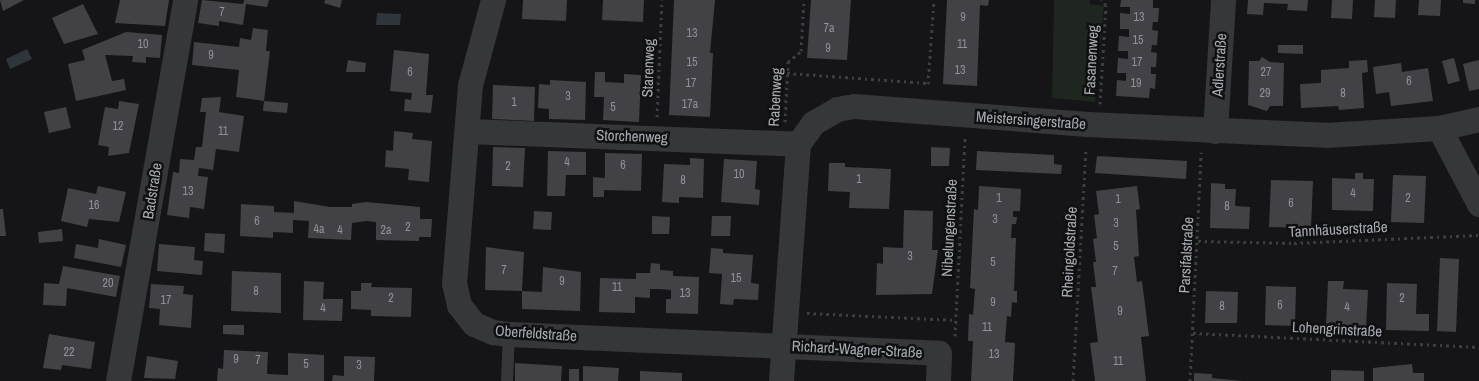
<!DOCTYPE html>
<meta charset="utf-8">
<style>
body{margin:0}
#map{position:relative;width:1479px;height:381px;overflow:hidden;background:#151517;font-family:"Archivo Narrow",sans-serif}
div>[style]{position:absolute}
[style*='--x']{left:calc(var(--x)*1px);top:calc(var(--y)*1px);width:calc(var(--w)*1px);rotate:calc(var(--a)*1deg)}
.green>*{inset:0;background:#1f2620}
.water>*{inset:0;background:#2e353b}
.building>*{inset:0;background:#424246}
.path>*{height:3px;margin-top:-1.5px;transform-origin:0;background:repeating-linear-gradient(90deg,#3c3e42 0 2.5px,transparent 0 6.5px)}
.service>*{height:12px;margin:-6px;padding:0 6px;transform-origin:6px;border-radius:6px;background:#36373b}
.minor>*{height:25px;margin:-12.5px;padding:0 12.5px;transform-origin:12.5px;border-radius:12.5px;background:#36373b}
span{translate:-50% -50%;white-space:nowrap;text-align:center;line-height:1.15;-webkit-text-stroke:5px #101011;paint-order:stroke}
.number-label{font-size:12px;color:#8e9299}
.number-label span{-webkit-text-stroke-width:0}
.street-label{font-size:15px;color:#a8acb5}
</style>
<div id="map">
<div class="green">
<div style="clip-path:polygon(1054px 0,1090px 0,1090px 4px,1104px 6px,1095px 102px,1052px 98px)"></div>
</div>
<div class="water">
<div style="clip-path:polygon(377px 13px,401px 14px,400px 25px,376px 25px)"></div>
<div style="clip-path:polygon(27px 49px,32px 59px,10px 69px,6px 59px)"></div>
</div>
<div class="building">
<div style="clip-path:polygon(0 0,24px 0,3px 11px)"></div>
<div style="clip-path:polygon(120px 0,169px 0,165px 26px,115px 23px)"></div>
<div style="clip-path:polygon(202px 0,243px 4px,244px 0,269px 0,267px 7px,246px 4px,243px 25px,219px 21px,219px 26px,198px 23px)"></div>
<div style="clip-path:polygon(325px 0,342px 0,340px 8px,324px 3px)"></div>
<div style="clip-path:polygon(523px 0,567px 0,566px 21px,522px 19px)"></div>
<div style="clip-path:polygon(603px 0,644px 0,643px 22px,602px 20px)"></div>
<div style="clip-path:polygon(674px 0,715px 0,710px 53px,713px 53px,710px 117px,669px 115px)"></div>
<div style="clip-path:polygon(811px 0,851px 0,847px 60px,807px 58px)"></div>
<div style="clip-path:polygon(947px 0,989px 0,988px 6px,980px 5px,977px 86px,943px 84px)"></div>
<div style="clip-path:polygon(1121px 0,1153px 0,1153px 8px,1159px 8px,1158px 22px,1153px 22px,1152px 30px,1158px 31px,1157px 45px,1152px 45px,1151px 52px,1157px 53px,1156px 67px,1151px 67px,1151px 74px,1156px 74px,1155px 89px,1150px 88px,1149px 98px,1116px 96px,1117px 80px,1126px 81px,1126px 73px,1117px 73px,1118px 58px,1128px 59px,1128px 51px,1118px 51px,1119px 36px,1129px 37px,1129px 29px,1120px 29px,1120px 13px,1130px 14px,1130px 7px,1120px 7px)"></div>
<div style="clip-path:polygon(1248px 0,1308px 0,1307px 11px,1287px 10px,1288px 4px,1264px 3px,1263px 15px,1247px 14px)"></div>
<div style="clip-path:polygon(1332px 0,1353px 0,1352px 19px,1331px 18px)"></div>
<div style="clip-path:polygon(1375px 0,1396px 0,1395px 18px,1374px 17px)"></div>
<div style="clip-path:polygon(1419px 0,1441px 0,1440px 16px,1418px 15px)"></div>
<div style="clip-path:polygon(1463px 0,1475px 0,1475px 4px,1463px 3px)"></div>
<div style="clip-path:polygon(83px 4px,98px 34px,64px 44px,52px 18px)"></div>
<div style="clip-path:polygon(253px 28px,268px 30px,266px 51px,270px 51px,264px 101px,236px 97px,239px 70px,192px 65px,194px 42px,239px 47px,240px 38px,251px 40px)"></div>
<div style="clip-path:polygon(126px 32px,162px 35px,160px 58px,146px 57px,146px 63px,132px 62px,133px 56px,105px 55px,112px 81px,124px 79px,126px 90px,76px 101px,68px 64px,85px 60px,82px 50px)"></div>
<div style="clip-path:polygon(1278px 45px,1303px 45px,1303px 54px,1278px 53px)"></div>
<div style="clip-path:polygon(394px 50px,429px 54px,426px 95px,433px 95px,431px 113px,404px 111px,405px 99px,411px 100px,412px 93px,390px 91px)"></div>
<div style="clip-path:polygon(1262px 57px,1270px 62px,1284px 63px,1283px 106px,1270px 106px,1267px 111px,1248px 105px,1249px 61px,1259px 61px)"></div>
<div style="clip-path:polygon(1454px 58px,1460px 81px,1448px 84px,1442px 61px)"></div>
<div style="clip-path:polygon(348px 60px,366px 63px,365px 72px,346px 72px)"></div>
<div style="clip-path:polygon(1367px 60px,1368px 72px,1362px 73px,1364px 108px,1339px 110px,1338px 106px,1301px 108px,1300px 84px,1321px 83px,1321px 70px,1349px 68px,1349px 61px)"></div>
<div style="clip-path:polygon(1479px 60px,1479px 89px,1469px 91px,1463px 64px)"></div>
<div style="clip-path:polygon(1401px 63px,1402px 72px,1428px 68px,1433px 101px,1391px 106px,1389px 92px,1376px 94px,1373px 67px)"></div>
<div style="clip-path:polygon(595px 72px,605px 72px,605px 82px,624px 83px,624px 74px,641px 75px,639px 122px,603px 120px,604px 97px,594px 97px)"></div>
<div style="clip-path:polygon(550px 80px,586px 82px,585px 120px,549px 119px,549px 109px,538px 108px,539px 84px,550px 85px)"></div>
<div style="clip-path:polygon(493px 85px,535px 87px,534px 121px,492px 119px)"></div>
<div style="clip-path:polygon(221px 97px,219px 112px,244px 116px,239px 152px,216px 149px,213px 170px,199px 168px,198px 176px,208px 177px,204px 209px,190px 207px,189px 218px,167px 215px,173px 172px,179px 173px,180px 159px,194px 160px,196px 147px,202px 147px,206px 112px,200px 112px,202px 98px)"></div>
<div style="clip-path:polygon(119px 101px,139px 104px,129px 153px,108px 156px,109px 147px,98px 145px,105px 107px,118px 109px)"></div>
<div style="clip-path:polygon(264px 101px,288px 103px,287px 113px,263px 111px)"></div>
<div style="clip-path:polygon(66px 107px,71px 128px,49px 133px,44px 112px)"></div>
<div style="clip-path:polygon(394px 131px,413px 133px,412px 139px,432px 141px,429px 182px,408px 180px,409px 169px,385px 167px,386px 150px,393px 151px)"></div>
<div style="clip-path:polygon(493px 147px,525px 148px,523px 187px,492px 186px)"></div>
<div style="clip-path:polygon(931px 147px,950px 148px,949px 166px,931px 166px)"></div>
<div style="clip-path:polygon(548px 151px,586px 152px,586px 175px,566px 175px,565px 196px,547px 196px)"></div>
<div style="clip-path:polygon(977px 151px,1054px 155px,1054px 164px,1062px 165px,1061px 174px,976px 170px)"></div>
<div style="clip-path:polygon(605px 153px,642px 154px,641px 191px,604px 190px,604px 197px,593px 197px,593px 177px,605px 178px)"></div>
<div style="clip-path:polygon(1097px 156px,1187px 161px,1186px 179px,1095px 173px)"></div>
<div style="clip-path:polygon(690px 158px,704px 159px,703px 198px,679px 197px,679px 203px,662px 202px,664px 164px,690px 165px)"></div>
<div style="clip-path:polygon(724px 159px,757px 161px,755px 189px,760px 190px,759px 205px,721px 202px)"></div>
<div style="clip-path:polygon(829px 163px,845px 163px,845px 167px,891px 169px,889px 209px,849px 208px,850px 192px,828px 191px)"></div>
<div style="clip-path:polygon(1355px 173px,1363px 173px,1363px 179px,1374px 179px,1373px 211px,1332px 210px,1332px 178px,1355px 179px)"></div>
<div style="clip-path:polygon(1393px 175px,1426px 176px,1424px 223px,1391px 222px)"></div>
<div style="clip-path:polygon(1271px 180px,1313px 181px,1311px 228px,1269px 227px)"></div>
<div style="clip-path:polygon(1211px 183px,1225px 184px,1225px 189px,1236px 189px,1235px 206px,1250px 207px,1249px 229px,1210px 228px)"></div>
<div style="clip-path:polygon(98px 186px,126px 192px,119px 222px,89px 219px,87px 227px,61px 221px,68px 188px,96px 194px)"></div>
<div style="clip-path:polygon(979px 186px,1021px 189px,1020px 211px,1013px 211px,1013px 217px,1017px 217px,1016px 224px,1012px 224px,1011px 238px,1016px 238px,1014px 291px,1017px 291px,1017px 303px,1012px 302px,1011px 317px,1007px 316px,1005px 342px,1015px 343px,1013px 381px,971px 381px,973px 341px,968px 341px,969px 314px,973px 315px,975px 289px,970px 288px,974px 209px,978px 210px)"></div>
<div style="clip-path:polygon(1137px 186px,1140px 209px,1136px 210px,1139px 256px,1134px 257px,1137px 282px,1142px 281px,1149px 336px,1141px 337px,1146px 381px,1095px 381px,1090px 343px,1098px 342px,1091px 287px,1096px 287px,1093px 262px,1096px 262px,1093px 239px,1097px 238px,1094px 215px,1099px 214px,1096px 191px)"></div>
<div style="clip-path:polygon(294px 201px,330px 207px,352px 207px,352px 204px,366px 202px,420px 207px,420px 219px,432px 219px,431px 237px,419px 237px,419px 241px,376px 240px,376px 222px,366px 221px,352px 223px,351px 240px,308px 238px,309px 221px,293px 220px,293px 233px,273px 232px,273px 238px,240px 236px,241px 204px,274px 206px,274px 212px,294px 213px)"></div>
<div style="clip-path:polygon(0 209px,3px 209px,6px 236px,0 236px)"></div>
<div style="clip-path:polygon(904px 210px,933px 211px,932px 250px,938px 250px,932px 294px,876px 295px,877px 263px,883px 264px,883px 247px,903px 248px)"></div>
<div style="clip-path:polygon(534px 211px,552px 212px,551px 230px,533px 229px)"></div>
<div style="clip-path:polygon(652px 216px,670px 217px,669px 234px,652px 234px)"></div>
<div style="clip-path:polygon(712px 216px,731px 216px,730px 236px,711px 236px)"></div>
<div style="clip-path:polygon(62px 229px,63px 241px,39px 243px,38px 232px)"></div>
<div style="clip-path:polygon(205px 233px,225px 234px,224px 253px,204px 251px)"></div>
<div style="clip-path:polygon(99px 239px,126px 245px,121px 267px,74px 258px,76px 244px,98px 248px)"></div>
<div style="clip-path:polygon(159px 244px,195px 247px,194px 260px,203px 261px,202px 275px,157px 271px)"></div>
<div style="clip-path:polygon(486px 247px,524px 252px,522px 291px,485px 290px)"></div>
<div style="clip-path:polygon(711px 248px,723px 249px,723px 253px,753px 255px,751px 283px,759px 284px,758px 300px,734px 299px,733px 305px,720px 304px,722px 274px,709px 273px)"></div>
<div style="clip-path:polygon(1440px 258px,1459px 259px,1456px 332px,1437px 331px)"></div>
<div style="clip-path:polygon(651px 263px,660px 264px,660px 270px,673px 271px,673px 276px,699px 277px,698px 314px,666px 313px,666px 299px,671px 299px,671px 290px,659px 289px,650px 289px,650px 298px,635px 297px,635px 313px,599px 312px,600px 278px,636px 279px,636px 273px,650px 273px)"></div>
<div style="clip-path:polygon(63px 266px,120px 276px,116px 297px,67px 288px,66px 306px,43px 305px,44px 283px,59px 284px)"></div>
<div style="clip-path:polygon(543px 267px,581px 272px,580px 311px,522px 309px,522px 291px,542px 292px)"></div>
<div style="clip-path:polygon(232px 271px,281px 273px,281px 313px,231px 311px)"></div>
<div style="clip-path:polygon(304px 281px,324px 282px,323px 299px,343px 299px,342px 321px,303px 320px)"></div>
<div style="clip-path:polygon(1328px 281px,1344px 281px,1343px 289px,1368px 290px,1366px 329px,1326px 327px)"></div>
<div style="clip-path:polygon(361px 283px,372px 283px,371px 287px,412px 288px,411px 317px,371px 316px,371px 310px,351px 309px,351px 291px,361px 291px)"></div>
<div style="clip-path:polygon(1387px 283px,1417px 284px,1416px 314px,1429px 314px,1429px 331px,1386px 330px)"></div>
<div style="clip-path:polygon(151px 284px,184px 286px,183px 294px,193px 295px,191px 328px,159px 325px,160px 309px,149px 308px)"></div>
<div style="clip-path:polygon(1266px 286px,1296px 287px,1295px 326px,1265px 325px)"></div>
<div style="clip-path:polygon(1206px 291px,1238px 292px,1237px 323px,1205px 323px)"></div>
<div style="clip-path:polygon(223px 325px,244px 325px,244px 335px,223px 334px)"></div>
<div style="clip-path:polygon(49px 334px,95px 342px,91px 369px,62px 365px,61px 370px,43px 368px)"></div>
<div style="clip-path:polygon(224px 350px,268px 352px,267px 374px,288px 375px,288px 353px,324px 355px,324px 381px,217px 381px,218px 368px,223px 369px)"></div>
<div style="clip-path:polygon(147px 356px,178px 361px,175px 379px,144px 378px)"></div>
<div style="clip-path:polygon(344px 356px,375px 357px,374px 381px,332px 381px,333px 375px,344px 376px)"></div>
<div style="clip-path:polygon(515px 363px,562px 366px,561px 381px,515px 381px)"></div>
<div style="clip-path:polygon(1412px 364px,1413px 373px,1424px 373px,1424px 381px,1373px 381px,1373px 368px)"></div>
<div style="clip-path:polygon(583px 366px,619px 368px,618px 381px,583px 381px)"></div>
<div style="clip-path:polygon(569px 369px,579px 369px,579px 381px,569px 381px)"></div>
<div style="clip-path:polygon(1331px 370px,1364px 371px,1364px 381px,1331px 381px)"></div>
<div style="clip-path:polygon(640px 371px,682px 373px,682px 381px,640px 381px)"></div>
<div style="clip-path:polygon(1194px 373px,1212px 374px,1212px 378px,1242px 381px,1194px 381px)"></div>
</div>
<div class="path">
<div style="--x:787;--y:73;--w:141;--a:4.1"></div>
<div style="--x:928;--y:84;--w:84;--a:-85.9"></div>
<div style="--x:1100;--y:104;--w:99;--a:-86.5"></div>
<div style="--x:1106;--y:5;--w:7;--a:-135"></div>
<div style="--x:657;--y:117;--w:117;--a:-87.6"></div>
<div style="--x:785;--y:122;--w:60;--a:-87.1"></div>
<div style="--x:788;--y:62;--w:17;--a:-40"></div>
<div style="--x:801;--y:51;--w:51;--a:-86.6"></div>
<div style="--x:1198;--y:241;--w:96;--a:1.2"></div>
<div style="--x:1294;--y:243;--w:185;--a:-2.5"></div>
<div style="--x:807;--y:313;--w:149;--a:2.7"></div>
<div style="--x:1193;--y:333;--w:286;--a:2.8"></div>
<div style="--x:955;--y:336;--w:198;--a:-87.1"></div>
<div style="--x:1073;--y:381;--w:234;--a:-86.8"></div>
<div style="--x:1190;--y:381;--w:229;--a:-87.2"></div>
</div>
<div class="service">
<div style="--x:507;--y:381;--w:47;--a:-87.6"></div>
</div>
<div class="minor">
<div style="--x:493;--y:0;--w:88;--a:105.1"></div>
<div style="--x:470;--y:85;--w:199;--a:94.6"></div>
<div style="--x:454;--y:283;--w:23;--a:77"></div>
<div style="--x:459;--y:305;--w:24;--a:52"></div>
<div style="--x:474;--y:324;--w:21;--a:23"></div>
<div style="--x:493;--y:332;--w:17;--a:7"></div>
<div style="--x:510;--y:334;--w:429;--a:2.5"></div>
<div style="--x:939;--y:353;--w:28;--a:92"></div>
<div style="--x:1439;--y:128;--w:86;--a:62.2"></div>
<div style="--x:467;--y:131;--w:331;--a:2.2"></div>
<div style="--x:1215;--y:131;--w:131;--a:-86.5"></div>
<div style="--x:118;--y:381;--w:387;--a:-80"></div>
<div style="--x:781;--y:381;--w:238;--a:-85.9"></div>
<div style="--x:798;--y:144;--w:26;--a:-54"></div>
<div style="--x:813;--y:123;--w:28;--a:-30"></div>
<div style="--x:837;--y:109;--w:17;--a:-10"></div>
<div style="--x:854;--y:106;--w:234;--a:4.4"></div>
<div style="--x:1087;--y:124;--w:239;--a:2.6"></div>
<div style="--x:1326;--y:135;--w:113;--a:-3.5"></div>
<div style="--x:1439;--y:128;--w:41;--a:-12.7"></div>
</div>
<div class="number-label">
<span style="left:222px;top:13px">7</span>
<span style="left:963px;top:18px">9</span>
<span style="left:1139px;top:18px">13</span>
<span style="left:829px;top:29px">7a</span>
<span style="left:692px;top:34px">13</span>
<span style="left:1138px;top:41px">15</span>
<span style="left:143px;top:45px">10</span>
<span style="left:962px;top:45px">11</span>
<span style="left:828px;top:49px">9</span>
<span style="left:211px;top:56px">9</span>
<span style="left:692px;top:63px">15</span>
<span style="left:1137px;top:63px">17</span>
<span style="left:960px;top:71px">13</span>
<span style="left:410px;top:73px">6</span>
<span style="left:1266px;top:73px">27</span>
<span style="left:1409px;top:82px">6</span>
<span style="left:691px;top:84px">17</span>
<span style="left:1136px;top:84px">19</span>
<span style="left:1265px;top:94px">29</span>
<span style="left:1343px;top:94px">8</span>
<span style="left:568px;top:97px">3</span>
<span style="left:514px;top:103px">1</span>
<span style="left:690px;top:105px">17a</span>
<span style="left:613px;top:108px">5</span>
<span style="left:118px;top:127px">12</span>
<span style="left:223px;top:132px">11</span>
<span style="left:567px;top:163px">4</span>
<span style="left:623px;top:166px">6</span>
<span style="left:508px;top:167px">2</span>
<span style="left:739px;top:175px">10</span>
<span style="left:859px;top:180px">1</span>
<span style="left:683px;top:181px">8</span>
<span style="left:188px;top:192px">13</span>
<span style="left:1353px;top:194px">4</span>
<span style="left:999px;top:199px">1</span>
<span style="left:1408px;top:199px">2</span>
<span style="left:1118px;top:200px">1</span>
<span style="left:1291px;top:204px">6</span>
<span style="left:94px;top:206px">16</span>
<span style="left:1227px;top:207px">8</span>
<span style="left:995px;top:220px">3</span>
<span style="left:257px;top:222px">6</span>
<span style="left:1116px;top:224px">3</span>
<span style="left:408px;top:228px">2</span>
<span style="left:319px;top:230px">4a</span>
<span style="left:340px;top:231px">4</span>
<span style="left:386px;top:231px">2a</span>
<span style="left:1116px;top:247px">5</span>
<span style="left:910px;top:257px">3</span>
<span style="left:993px;top:263px">5</span>
<span style="left:504px;top:271px">7</span>
<span style="left:1115px;top:272px">7</span>
<span style="left:736px;top:279px">15</span>
<span style="left:562px;top:282px">9</span>
<span style="left:108px;top:284px">20</span>
<span style="left:617px;top:288px">11</span>
<span style="left:256px;top:292px">8</span>
<span style="left:685px;top:294px">13</span>
<span style="left:391px;top:299px">2</span>
<span style="left:1402px;top:299px">2</span>
<span style="left:166px;top:301px">17</span>
<span style="left:993px;top:303px">9</span>
<span style="left:1280px;top:306px">6</span>
<span style="left:1222px;top:307px">8</span>
<span style="left:1347px;top:308px">4</span>
<span style="left:323px;top:309px">4</span>
<span style="left:1120px;top:312px">9</span>
<span style="left:987px;top:328px">11</span>
<span style="left:69px;top:353px">22</span>
<span style="left:994px;top:355px">13</span>
<span style="left:236px;top:360px">9</span>
<span style="left:258px;top:361px">7</span>
<span style="left:1118px;top:362px">11</span>
<span style="left:306px;top:365px">5</span>
<span style="left:359px;top:366px">3</span>
</div>
<div class="street-label">
<span style="left:1091px;top:60px;rotate:-87deg">Fasanenweg</span>
<span style="left:1219px;top:65px;rotate:-86deg">Adlerstraße</span>
<span style="left:648px;top:68px;rotate:-88deg">Starenweg</span>
<span style="left:775px;top:97px;rotate:-87deg">Rabenweg</span>
<span style="left:1031px;top:120px;rotate:4deg">Meistersingerstraße</span>
<span style="left:632px;top:136px;rotate:2deg">Storchenweg</span>
<span style="left:152px;top:191px;rotate:-81deg">Badstraße</span>
<span style="left:949px;top:228px;rotate:-87deg">Nibelungenstraße</span>
<span style="left:1338px;top:229px;rotate:-3deg">Tannhäuserstraße</span>
<span style="left:1069px;top:252px;rotate:-87deg">Rheingoldstraße</span>
<span style="left:1186px;top:255px;rotate:-87deg">Parsifalstraße</span>
<span style="left:1337px;top:329px;rotate:3deg">Lohengrinstraße</span>
<span style="left:536px;top:333px;rotate:4deg">Oberfeldstraße</span>
<span style="left:857px;top:349px;rotate:3deg">Richard-Wagner-Straße</span>
</div>
</div>
